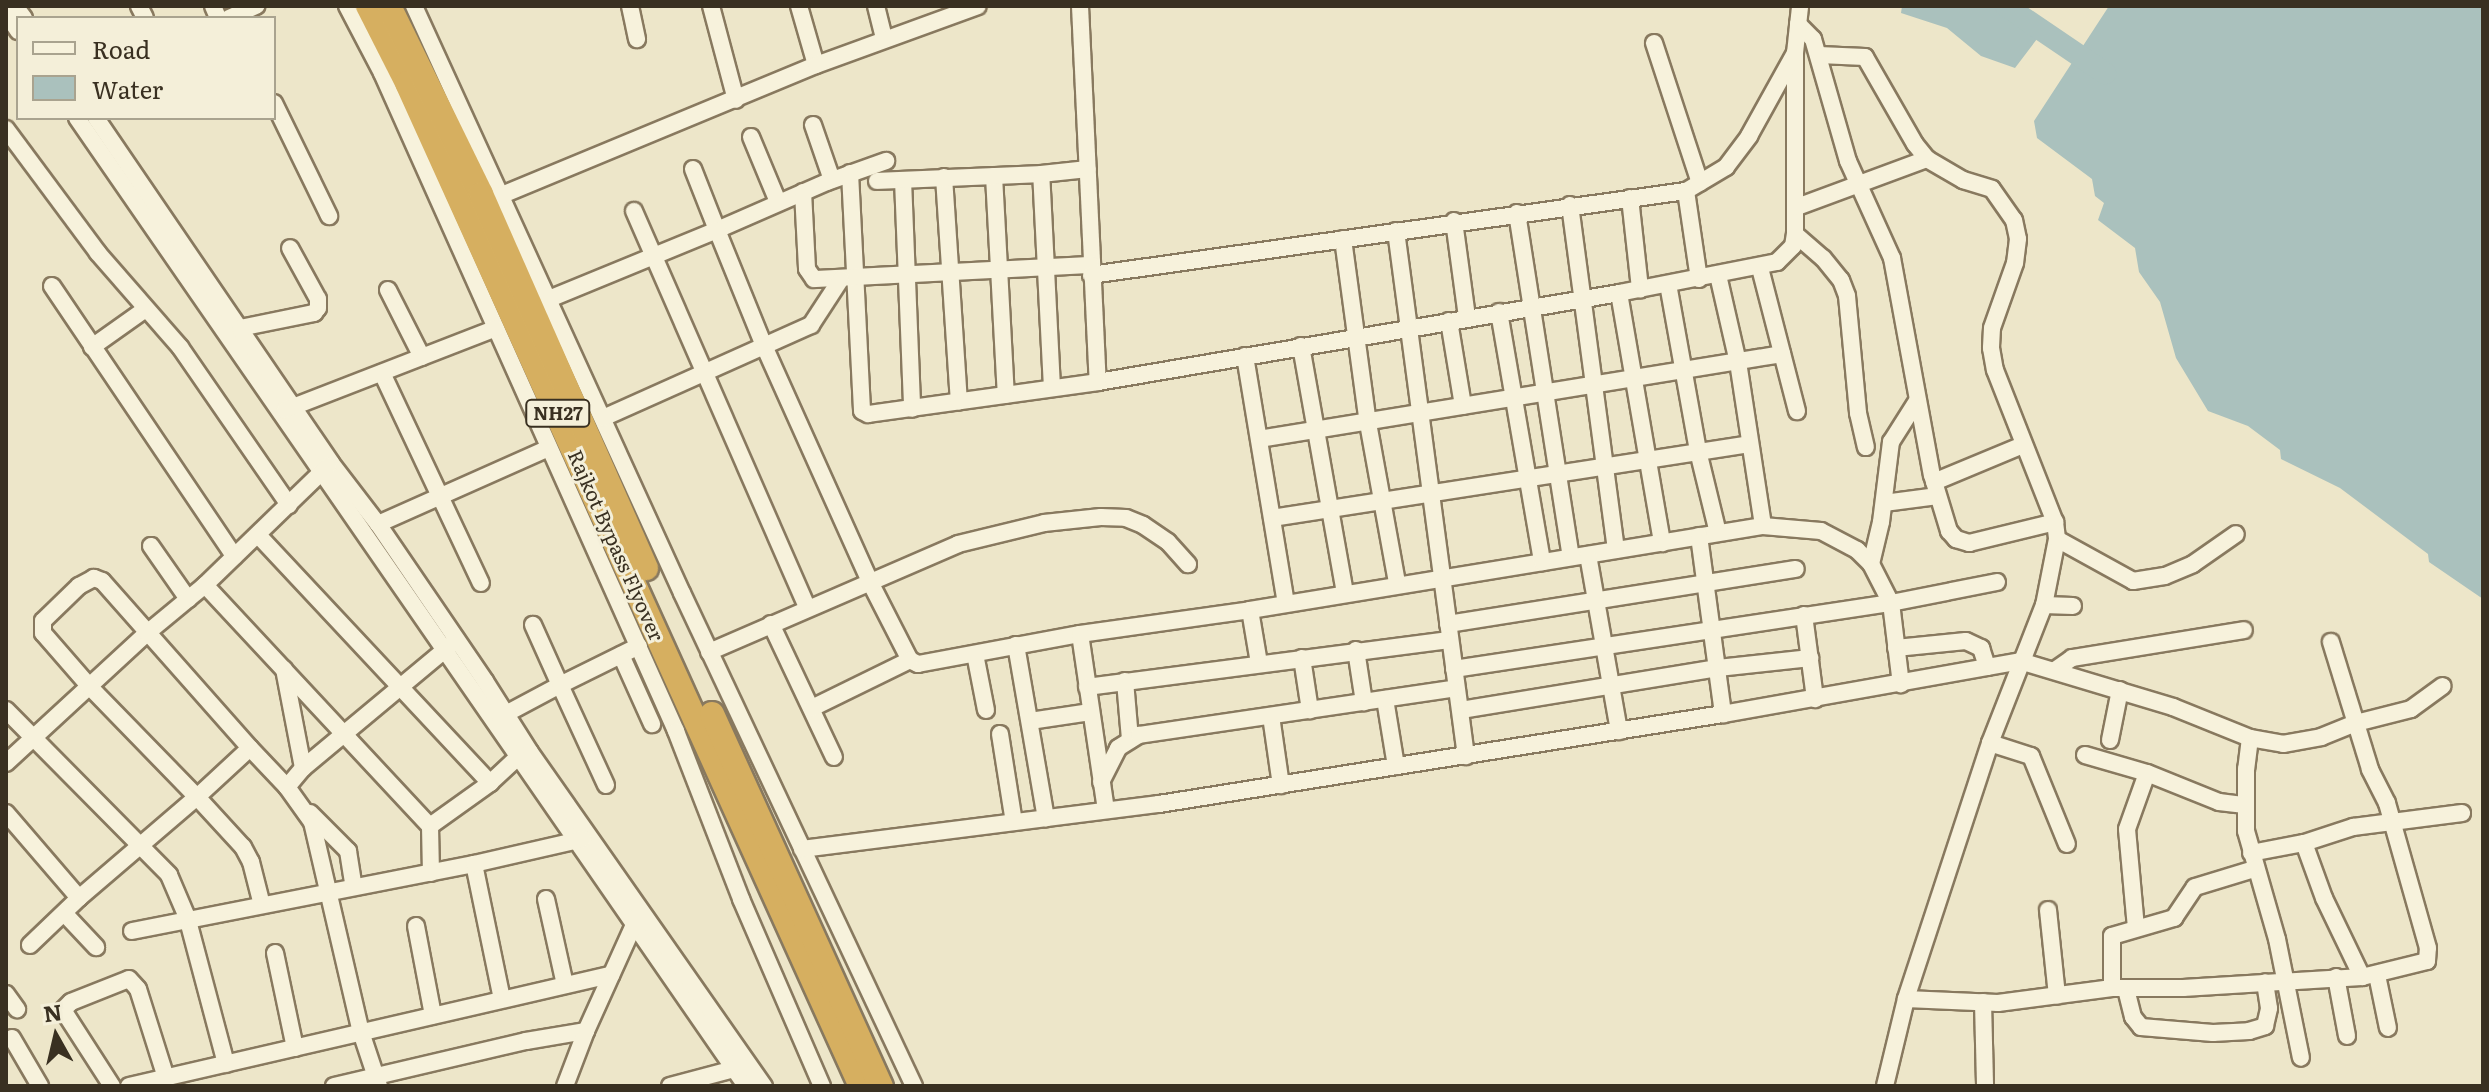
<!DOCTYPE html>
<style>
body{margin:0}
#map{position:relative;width:2489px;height:1092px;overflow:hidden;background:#ede6c9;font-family:Literata,serif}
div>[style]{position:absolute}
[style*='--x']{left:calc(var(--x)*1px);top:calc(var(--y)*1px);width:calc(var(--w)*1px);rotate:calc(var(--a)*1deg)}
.water>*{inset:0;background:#aac1bd}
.river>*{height:22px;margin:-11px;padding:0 11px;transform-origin:11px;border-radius:11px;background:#aac1bd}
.roads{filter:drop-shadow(2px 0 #88795f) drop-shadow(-2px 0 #88795f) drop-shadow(0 2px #88795f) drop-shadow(0 -2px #88795f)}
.minor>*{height:16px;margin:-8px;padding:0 8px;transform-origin:8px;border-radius:8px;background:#f7f2dc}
.highway>*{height:24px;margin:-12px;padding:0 12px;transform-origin:12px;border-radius:12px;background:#d6af60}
span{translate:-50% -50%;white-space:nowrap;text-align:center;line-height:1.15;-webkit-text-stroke:6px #f4efd9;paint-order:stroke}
.shield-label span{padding:2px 6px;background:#f4efd9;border:2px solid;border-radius:6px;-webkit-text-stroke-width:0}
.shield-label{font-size:18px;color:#393021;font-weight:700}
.street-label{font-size:20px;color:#393021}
.frame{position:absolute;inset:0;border:8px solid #393021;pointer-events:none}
.legend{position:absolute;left:16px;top:16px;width:260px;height:104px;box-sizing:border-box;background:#f4efd9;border:2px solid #a9a38f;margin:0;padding:10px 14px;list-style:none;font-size:24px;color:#393021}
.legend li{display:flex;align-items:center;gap:16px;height:40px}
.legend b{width:40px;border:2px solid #a9a38f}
.north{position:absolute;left:16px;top:996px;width:80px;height:80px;-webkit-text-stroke:6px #f4efd9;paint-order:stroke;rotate:352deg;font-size:22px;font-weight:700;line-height:32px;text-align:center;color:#393021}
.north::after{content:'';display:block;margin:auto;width:28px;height:36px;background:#393021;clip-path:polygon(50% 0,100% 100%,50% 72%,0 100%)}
</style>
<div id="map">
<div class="water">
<div style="clip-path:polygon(1902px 6px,2012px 6px,2029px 13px,2043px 31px,2015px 68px,1981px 56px,1947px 28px,1901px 13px)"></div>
<div style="clip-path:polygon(2109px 6px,2483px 6px,2483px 599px,2429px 562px,2428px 554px,2340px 488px,2281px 459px,2280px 450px,2248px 426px,2208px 411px,2176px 358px,2160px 302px,2139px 272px,2135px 248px,2098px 220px,2104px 203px,2095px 196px,2092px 179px,2037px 138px,2034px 121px)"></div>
</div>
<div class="river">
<div style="--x:2006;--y:6;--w:120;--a:34.1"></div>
</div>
<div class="roads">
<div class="minor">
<div style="--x:15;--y:6;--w:15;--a:53"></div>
<div style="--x:139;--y:6;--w:13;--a:63"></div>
<div style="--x:213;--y:6;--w:13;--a:67"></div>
<div style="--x:347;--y:6;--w:76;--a:62.4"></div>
<div style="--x:382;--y:73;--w:721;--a:65.92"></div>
<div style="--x:676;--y:731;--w:180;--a:68.8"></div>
<div style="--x:741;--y:899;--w:204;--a:66.6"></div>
<div style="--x:414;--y:6;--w:645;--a:65.46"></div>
<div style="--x:682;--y:593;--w:545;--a:64.8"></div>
<div style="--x:630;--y:6;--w:34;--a:78"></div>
<div style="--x:711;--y:6;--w:97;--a:75.1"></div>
<div style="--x:799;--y:6;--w:61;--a:73.9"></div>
<div style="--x:876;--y:6;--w:34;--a:76"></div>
<div style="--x:1080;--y:6;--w:376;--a:87.3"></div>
<div style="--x:1098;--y:382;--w:529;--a:-9.69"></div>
<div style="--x:1619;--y:293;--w:161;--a:-11.1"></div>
<div style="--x:1777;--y:262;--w:23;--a:-45"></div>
<div style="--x:1793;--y:246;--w:12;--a:-81"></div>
<div style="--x:1795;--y:234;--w:181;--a:-90"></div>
<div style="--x:1795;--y:53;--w:46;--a:-83.8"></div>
<div style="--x:6;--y:13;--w:22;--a:56"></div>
<div style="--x:229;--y:18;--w:30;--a:-24"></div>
<div style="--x:1798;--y:24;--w:21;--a:45"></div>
<div style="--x:1813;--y:39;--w:127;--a:74"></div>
<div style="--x:1848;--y:161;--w:107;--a:65.6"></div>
<div style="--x:1892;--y:258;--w:221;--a:79.6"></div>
<div style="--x:1932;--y:475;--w:59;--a:73.1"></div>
<div style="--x:1949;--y:531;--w:11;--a:49"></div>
<div style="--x:1956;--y:539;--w:14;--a:17"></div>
<div style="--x:1969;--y:543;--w:89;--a:-13.7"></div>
<div style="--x:1654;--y:43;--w:147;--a:71.8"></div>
<div style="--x:1819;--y:55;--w:46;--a:2.5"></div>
<div style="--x:1865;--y:57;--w:100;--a:60.1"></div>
<div style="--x:1915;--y:144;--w:19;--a:51"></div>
<div style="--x:1927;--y:159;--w:42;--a:30.3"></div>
<div style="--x:1963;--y:180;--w:30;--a:17"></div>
<div style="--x:1992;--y:189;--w:38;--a:55"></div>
<div style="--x:2014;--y:220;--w:19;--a:78"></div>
<div style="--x:2018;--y:239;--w:24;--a:97"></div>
<div style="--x:2015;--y:263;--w:69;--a:109.5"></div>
<div style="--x:1992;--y:328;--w:20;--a:93"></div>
<div style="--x:1991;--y:348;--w:22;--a:80"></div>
<div style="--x:1995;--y:370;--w:163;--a:68.5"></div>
<div style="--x:2055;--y:522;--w:17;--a:83"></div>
<div style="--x:2057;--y:539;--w:67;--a:101.1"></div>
<div style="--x:2044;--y:605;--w:148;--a:111.4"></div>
<div style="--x:1990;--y:743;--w:269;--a:108.2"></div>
<div style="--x:1906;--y:999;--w:89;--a:103.6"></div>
<div style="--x:274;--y:103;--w:126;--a:64"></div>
<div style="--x:77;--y:118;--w:1177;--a:55.35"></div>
<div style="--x:96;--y:118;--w:417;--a:55.7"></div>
<div style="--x:331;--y:463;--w:77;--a:52.4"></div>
<div style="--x:378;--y:524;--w:190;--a:55.7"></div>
<div style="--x:485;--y:681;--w:84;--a:57.6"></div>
<div style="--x:530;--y:752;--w:408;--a:55"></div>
<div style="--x:813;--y:125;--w:58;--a:70.9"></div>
<div style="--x:6;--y:129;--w:154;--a:53.4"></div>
<div style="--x:98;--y:253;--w:125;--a:48.9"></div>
<div style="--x:180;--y:347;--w:192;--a:55.4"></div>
<div style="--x:751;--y:137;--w:70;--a:67.4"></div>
<div style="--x:693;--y:169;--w:66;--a:68.5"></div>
<div style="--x:717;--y:230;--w:120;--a:-23.6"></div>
<div style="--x:827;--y:182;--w:63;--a:-19.6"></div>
<div style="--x:850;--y:173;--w:238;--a:87.1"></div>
<div style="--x:862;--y:411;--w:7;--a:27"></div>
<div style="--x:868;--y:414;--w:232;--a:-7.9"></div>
<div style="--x:994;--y:176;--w:219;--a:86.9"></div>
<div style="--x:944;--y:177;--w:225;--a:86.2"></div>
<div style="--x:903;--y:180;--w:229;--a:87.7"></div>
<div style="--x:877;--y:181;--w:164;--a:-2.4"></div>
<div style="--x:1686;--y:191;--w:89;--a:81.6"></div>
<div style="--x:803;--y:192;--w:77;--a:87"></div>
<div style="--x:807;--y:269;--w:12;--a:55"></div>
<div style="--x:814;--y:279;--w:277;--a:-2.9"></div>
<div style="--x:502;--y:195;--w:340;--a:-22.5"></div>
<div style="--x:816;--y:65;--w:172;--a:-20"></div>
<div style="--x:1630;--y:198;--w:92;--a:83.7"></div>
<div style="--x:1570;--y:205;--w:348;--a:82.4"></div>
<div style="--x:1797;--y:207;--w:139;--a:-20.3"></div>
<div style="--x:634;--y:211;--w:432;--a:66.4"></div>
<div style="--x:1517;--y:213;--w:348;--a:81.1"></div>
<div style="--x:1454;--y:221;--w:97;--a:82.3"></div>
<div style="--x:1396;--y:231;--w:530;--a:82.41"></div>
<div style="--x:1795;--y:234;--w:37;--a:41"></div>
<div style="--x:1823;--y:258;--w:28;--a:51"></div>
<div style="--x:1841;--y:280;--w:17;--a:69"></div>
<div style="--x:1847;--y:296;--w:118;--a:84.6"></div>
<div style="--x:1858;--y:413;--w:35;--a:77"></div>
<div style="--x:1343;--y:239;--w:186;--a:82.3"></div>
<div style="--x:1368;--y:423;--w:163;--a:79.7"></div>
<div style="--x:1760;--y:268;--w:148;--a:75.5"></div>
<div style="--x:1091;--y:275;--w:601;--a:-8.04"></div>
<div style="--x:1686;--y:191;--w:47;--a:-31"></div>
<div style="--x:1726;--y:167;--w:39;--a:-53"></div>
<div style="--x:1749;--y:136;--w:95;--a:-61"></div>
<div style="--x:1718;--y:275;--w:89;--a:77.1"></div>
<div style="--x:1738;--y:362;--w:166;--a:81.3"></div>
<div style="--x:1668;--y:284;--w:170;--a:79.8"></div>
<div style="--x:1698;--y:451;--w:84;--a:76.3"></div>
<div style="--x:52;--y:286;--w:326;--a:56"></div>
<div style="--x:388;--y:290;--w:75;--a:63.1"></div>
<div style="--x:1619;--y:293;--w:254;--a:80.2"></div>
<div style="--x:549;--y:299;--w:182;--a:-22.3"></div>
<div style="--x:717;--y:230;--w:127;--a:67.9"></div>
<div style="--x:765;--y:348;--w:256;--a:65.8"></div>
<div style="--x:870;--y:582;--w:88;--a:62.9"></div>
<div style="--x:910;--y:660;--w:9;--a:27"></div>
<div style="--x:918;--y:664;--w:165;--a:-10.5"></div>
<div style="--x:1080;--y:634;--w:172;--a:-8"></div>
<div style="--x:1250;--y:610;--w:520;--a:-9.3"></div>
<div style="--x:1763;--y:526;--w:58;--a:4.9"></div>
<div style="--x:1821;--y:531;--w:41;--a:27.8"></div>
<div style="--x:1857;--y:550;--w:20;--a:45"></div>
<div style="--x:1871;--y:564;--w:44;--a:62.9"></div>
<div style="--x:1891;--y:603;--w:82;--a:83"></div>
<div style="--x:1499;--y:312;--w:254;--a:80.2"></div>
<div style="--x:1449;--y:321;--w:86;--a:80.6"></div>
<div style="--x:240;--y:328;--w:76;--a:-11.5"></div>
<div style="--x:314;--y:313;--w:6;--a:-51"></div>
<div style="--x:318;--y:308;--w:9;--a:-90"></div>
<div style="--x:318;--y:299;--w:58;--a:-118.8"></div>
<div style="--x:1301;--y:346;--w:251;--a:79.9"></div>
<div style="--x:92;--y:347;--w:64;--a:-35.4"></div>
<div style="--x:1245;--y:356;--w:251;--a:80.6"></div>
<div style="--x:382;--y:373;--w:232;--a:64.8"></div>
<div style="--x:1052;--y:388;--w:214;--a:-92.9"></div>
<div style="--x:1041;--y:174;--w:47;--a:-6.1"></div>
<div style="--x:285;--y:410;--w:226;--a:-21.2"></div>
<div style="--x:603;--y:418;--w:228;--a:-24.1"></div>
<div style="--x:811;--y:325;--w:55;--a:-56.9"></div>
<div style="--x:1259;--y:439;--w:530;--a:-9.23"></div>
<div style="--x:1934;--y:482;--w:96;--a:-22.6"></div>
<div style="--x:1884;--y:503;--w:54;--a:-7.4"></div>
<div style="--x:1272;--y:518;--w:483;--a:-8.8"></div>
<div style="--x:378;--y:524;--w:187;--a:-24"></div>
<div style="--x:258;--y:535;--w:340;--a:46.9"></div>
<div style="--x:1699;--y:536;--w:180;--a:82.3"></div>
<div style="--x:2057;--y:539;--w:87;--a:28.9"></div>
<div style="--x:2133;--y:581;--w:32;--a:-9"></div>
<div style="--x:2165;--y:576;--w:30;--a:-23"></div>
<div style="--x:2193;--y:564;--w:52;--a:-34.9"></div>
<div style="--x:151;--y:546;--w:65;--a:55.1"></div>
<div style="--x:1588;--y:555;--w:179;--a:80"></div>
<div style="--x:1871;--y:564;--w:43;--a:-76.6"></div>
<div style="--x:1881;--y:522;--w:81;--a:-82.9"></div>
<div style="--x:1891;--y:442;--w:49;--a:-57.6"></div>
<div style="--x:205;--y:585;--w:330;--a:47"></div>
<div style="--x:430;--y:826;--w:74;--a:-35.6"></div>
<div style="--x:490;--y:783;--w:38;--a:-43"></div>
<div style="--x:2044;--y:605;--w:29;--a:2"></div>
<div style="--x:1250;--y:610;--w:54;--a:80.4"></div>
<div style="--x:1804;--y:615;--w:85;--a:82.5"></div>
<div style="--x:771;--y:624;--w:147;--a:64.7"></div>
<div style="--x:1448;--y:624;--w:352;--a:-9"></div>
<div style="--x:1080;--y:634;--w:178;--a:81.6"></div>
<div style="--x:1016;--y:645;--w:176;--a:80.2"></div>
<div style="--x:1896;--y:648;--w:70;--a:-5.7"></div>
<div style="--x:1966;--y:641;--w:17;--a:25"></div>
<div style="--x:1981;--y:648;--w:20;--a:72"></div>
<div style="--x:1356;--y:650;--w:53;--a:81.3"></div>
<div style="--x:709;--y:652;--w:271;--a:-23.4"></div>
<div style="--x:958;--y:544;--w:89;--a:-13.7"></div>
<div style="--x:1044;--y:523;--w:57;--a:-6"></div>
<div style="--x:1101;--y:517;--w:25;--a:2"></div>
<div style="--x:1126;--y:518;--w:18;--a:22"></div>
<div style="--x:1143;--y:525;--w:30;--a:34"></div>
<div style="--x:1168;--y:542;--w:30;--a:48"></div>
<div style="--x:975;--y:654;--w:57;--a:78.9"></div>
<div style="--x:621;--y:655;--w:76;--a:65.8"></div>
<div style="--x:1302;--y:658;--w:53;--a:81.3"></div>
<div style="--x:284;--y:669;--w:101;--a:79.1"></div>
<div style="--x:1454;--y:669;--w:442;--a:-8.6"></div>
<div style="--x:1891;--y:603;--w:108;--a:-11.2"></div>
<div style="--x:2055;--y:670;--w:21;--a:-35"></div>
<div style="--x:2072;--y:658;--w:174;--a:-9.2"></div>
<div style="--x:1125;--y:681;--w:58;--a:85.1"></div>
<div style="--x:1087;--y:687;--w:365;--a:-7.4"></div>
<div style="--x:1385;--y:699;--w:68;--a:80.7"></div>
<div style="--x:812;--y:708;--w:109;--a:-26.1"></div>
<div style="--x:6;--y:710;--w:232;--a:45.3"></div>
<div style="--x:169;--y:875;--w:46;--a:66.8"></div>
<div style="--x:187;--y:917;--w:152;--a:75.1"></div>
<div style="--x:1461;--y:710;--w:260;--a:-9.3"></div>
<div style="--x:1718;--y:668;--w:93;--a:-6.2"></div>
<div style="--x:1271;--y:716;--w:70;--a:81.8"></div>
<div style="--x:500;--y:717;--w:68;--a:-28.1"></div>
<div style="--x:560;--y:685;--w:66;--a:-114.2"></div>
<div style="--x:1030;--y:721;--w:61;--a:-8.5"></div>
<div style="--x:1000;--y:734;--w:89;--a:81"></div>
<div style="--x:2250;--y:738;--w:31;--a:97"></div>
<div style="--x:2246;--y:769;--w:62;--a:90"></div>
<div style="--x:2246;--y:831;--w:112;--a:74"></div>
<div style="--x:2277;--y:939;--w:121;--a:78.6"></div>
<div style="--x:2110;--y:740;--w:51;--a:-78.7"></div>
<div style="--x:1990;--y:743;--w:43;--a:17.6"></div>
<div style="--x:2031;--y:756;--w:95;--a:67.8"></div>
<div style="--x:250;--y:748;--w:54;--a:46.5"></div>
<div style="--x:287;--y:787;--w:43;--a:54.5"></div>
<div style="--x:312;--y:822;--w:216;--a:76.9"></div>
<div style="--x:361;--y:1032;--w:57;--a:71.6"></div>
<div style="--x:2085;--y:755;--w:65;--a:16.2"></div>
<div style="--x:2147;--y:773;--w:78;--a:21.9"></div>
<div style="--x:2219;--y:802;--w:26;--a:7"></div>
<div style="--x:6;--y:763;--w:192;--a:-42.7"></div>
<div style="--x:147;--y:633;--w:75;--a:-39.6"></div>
<div style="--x:205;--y:585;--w:171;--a:-44.1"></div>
<div style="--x:1101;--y:782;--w:38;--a:-63"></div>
<div style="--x:1118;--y:748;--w:25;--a:-32"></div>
<div style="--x:1139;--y:735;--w:320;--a:-8.4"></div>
<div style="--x:606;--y:785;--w:110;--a:-114.7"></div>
<div style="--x:560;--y:685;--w:88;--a:-26.3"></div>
<div style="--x:287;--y:787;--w:25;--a:-50"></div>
<div style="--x:303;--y:768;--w:194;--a:-39.8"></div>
<div style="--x:6;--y:813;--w:112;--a:49.3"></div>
<div style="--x:79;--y:898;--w:68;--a:136.2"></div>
<div style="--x:310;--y:813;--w:54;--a:45"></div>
<div style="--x:348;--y:851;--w:36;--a:81"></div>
<div style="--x:430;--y:826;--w:47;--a:88.8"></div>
<div style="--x:2304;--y:843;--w:59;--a:70"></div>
<div style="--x:2324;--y:898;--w:88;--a:64.3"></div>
<div style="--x:802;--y:849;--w:360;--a:-7.2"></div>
<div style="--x:1159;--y:804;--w:571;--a:-9.07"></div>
<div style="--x:1723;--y:714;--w:302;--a:-10.1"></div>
<div style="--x:2020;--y:661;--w:160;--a:16.7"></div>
<div style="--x:2173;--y:707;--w:83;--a:21.9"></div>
<div style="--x:2250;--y:738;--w:34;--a:10"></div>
<div style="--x:2283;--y:744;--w:39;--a:-10"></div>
<div style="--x:2321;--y:737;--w:38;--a:-22"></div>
<div style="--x:2356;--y:723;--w:57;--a:-14.3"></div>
<div style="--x:2411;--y:709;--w:39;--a:-36"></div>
<div style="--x:2251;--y:853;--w:54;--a:-10.7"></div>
<div style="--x:2304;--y:843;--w:52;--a:-18.1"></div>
<div style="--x:2353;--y:827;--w:110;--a:-7.3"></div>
<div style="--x:474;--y:864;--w:138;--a:78.3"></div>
<div style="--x:79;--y:898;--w:155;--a:-40.6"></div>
<div style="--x:197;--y:797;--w:72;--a:-42.8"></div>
<div style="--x:250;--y:748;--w:223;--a:-131.5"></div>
<div style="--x:102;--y:581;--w:9;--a:-159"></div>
<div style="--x:94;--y:578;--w:17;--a:152"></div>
<div style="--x:79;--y:586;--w:50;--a:135.8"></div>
<div style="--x:43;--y:621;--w:12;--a:90"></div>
<div style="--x:43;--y:633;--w:70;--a:49"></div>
<div style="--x:89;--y:686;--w:155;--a:45.8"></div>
<div style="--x:197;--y:797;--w:68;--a:47.4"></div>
<div style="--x:243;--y:847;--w:17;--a:62"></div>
<div style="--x:251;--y:862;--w:44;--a:75.7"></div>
<div style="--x:546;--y:899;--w:88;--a:77.5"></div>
<div style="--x:2048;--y:910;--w:86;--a:84"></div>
<div style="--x:64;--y:913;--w:47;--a:46.7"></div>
<div style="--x:416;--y:926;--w:91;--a:79.2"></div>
<div style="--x:2136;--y:928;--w:99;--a:-95.2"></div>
<div style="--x:2127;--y:829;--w:59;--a:-70.3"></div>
<div style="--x:132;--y:931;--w:349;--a:-11.1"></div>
<div style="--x:474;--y:864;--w:112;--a:-12.9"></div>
<div style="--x:275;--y:953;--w:97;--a:78.1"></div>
<div style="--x:2377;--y:975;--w:54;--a:78.3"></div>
<div style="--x:2336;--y:977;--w:60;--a:79.4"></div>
<div style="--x:2112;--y:988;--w:52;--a:-90"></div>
<div style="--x:2112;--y:936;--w:65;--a:-16.2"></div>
<div style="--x:2174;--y:918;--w:37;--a:-56"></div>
<div style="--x:2195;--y:887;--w:62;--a:-17"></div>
<div style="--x:2126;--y:989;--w:29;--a:76"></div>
<div style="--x:2133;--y:1017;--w:13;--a:51"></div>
<div style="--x:2141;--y:1027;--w:72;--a:4.8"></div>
<div style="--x:2213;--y:1033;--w:36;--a:-3"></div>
<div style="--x:2249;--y:1031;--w:17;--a:-17"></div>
<div style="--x:2265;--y:1026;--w:18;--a:-77"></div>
<div style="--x:2269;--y:1008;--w:26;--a:-99"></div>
<div style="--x:6;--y:994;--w:19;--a:54"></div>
<div style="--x:1906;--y:999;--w:92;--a:2.5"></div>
<div style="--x:1998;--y:1003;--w:115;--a:-7.5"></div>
<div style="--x:2112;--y:988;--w:71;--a:0"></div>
<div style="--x:2183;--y:988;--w:179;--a:-3.5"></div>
<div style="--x:2362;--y:977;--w:67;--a:-13.8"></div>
<div style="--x:2427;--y:961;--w:13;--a:-86"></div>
<div style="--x:2428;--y:948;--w:151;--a:-105.8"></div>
<div style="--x:2387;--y:803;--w:38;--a:-117"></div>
<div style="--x:2370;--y:769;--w:133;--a:-107.1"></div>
<div style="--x:1983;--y:1002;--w:84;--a:88.6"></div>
<div style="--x:12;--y:1038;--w:56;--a:59.7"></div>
<div style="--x:112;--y:1086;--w:90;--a:-122.8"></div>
<div style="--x:63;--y:1010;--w:11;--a:-45"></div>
<div style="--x:71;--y:1002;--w:62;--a:-21.6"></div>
<div style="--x:129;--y:979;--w:13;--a:48"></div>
<div style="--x:138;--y:989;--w:93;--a:72.5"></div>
<div style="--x:129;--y:1086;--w:495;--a:-13"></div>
<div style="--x:334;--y:1086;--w:197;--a:-13.2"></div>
<div style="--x:526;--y:1041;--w:61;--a:-9.5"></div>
<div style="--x:586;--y:1031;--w:124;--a:-65.7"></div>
<div style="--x:565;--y:1086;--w:59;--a:-69.1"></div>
<div style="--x:670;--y:1086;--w:74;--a:-14.8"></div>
</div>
<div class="highway">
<div style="--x:368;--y:6;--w:86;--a:63.1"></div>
<div style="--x:407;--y:83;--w:1101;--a:65.65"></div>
<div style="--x:389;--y:6;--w:209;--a:63.9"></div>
<div style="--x:481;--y:194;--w:409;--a:66.2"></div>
<div style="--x:712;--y:714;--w:409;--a:65.6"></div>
</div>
</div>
<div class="shield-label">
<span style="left:558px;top:413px">NH27</span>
</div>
<div class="street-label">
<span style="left:617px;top:545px;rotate:66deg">Rajkot Bypass Flyover</span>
</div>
<div class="frame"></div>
<ul class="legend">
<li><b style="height:10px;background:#f7f2dc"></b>Road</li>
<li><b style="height:22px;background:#aac1bd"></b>Water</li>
</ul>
<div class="north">N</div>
</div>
